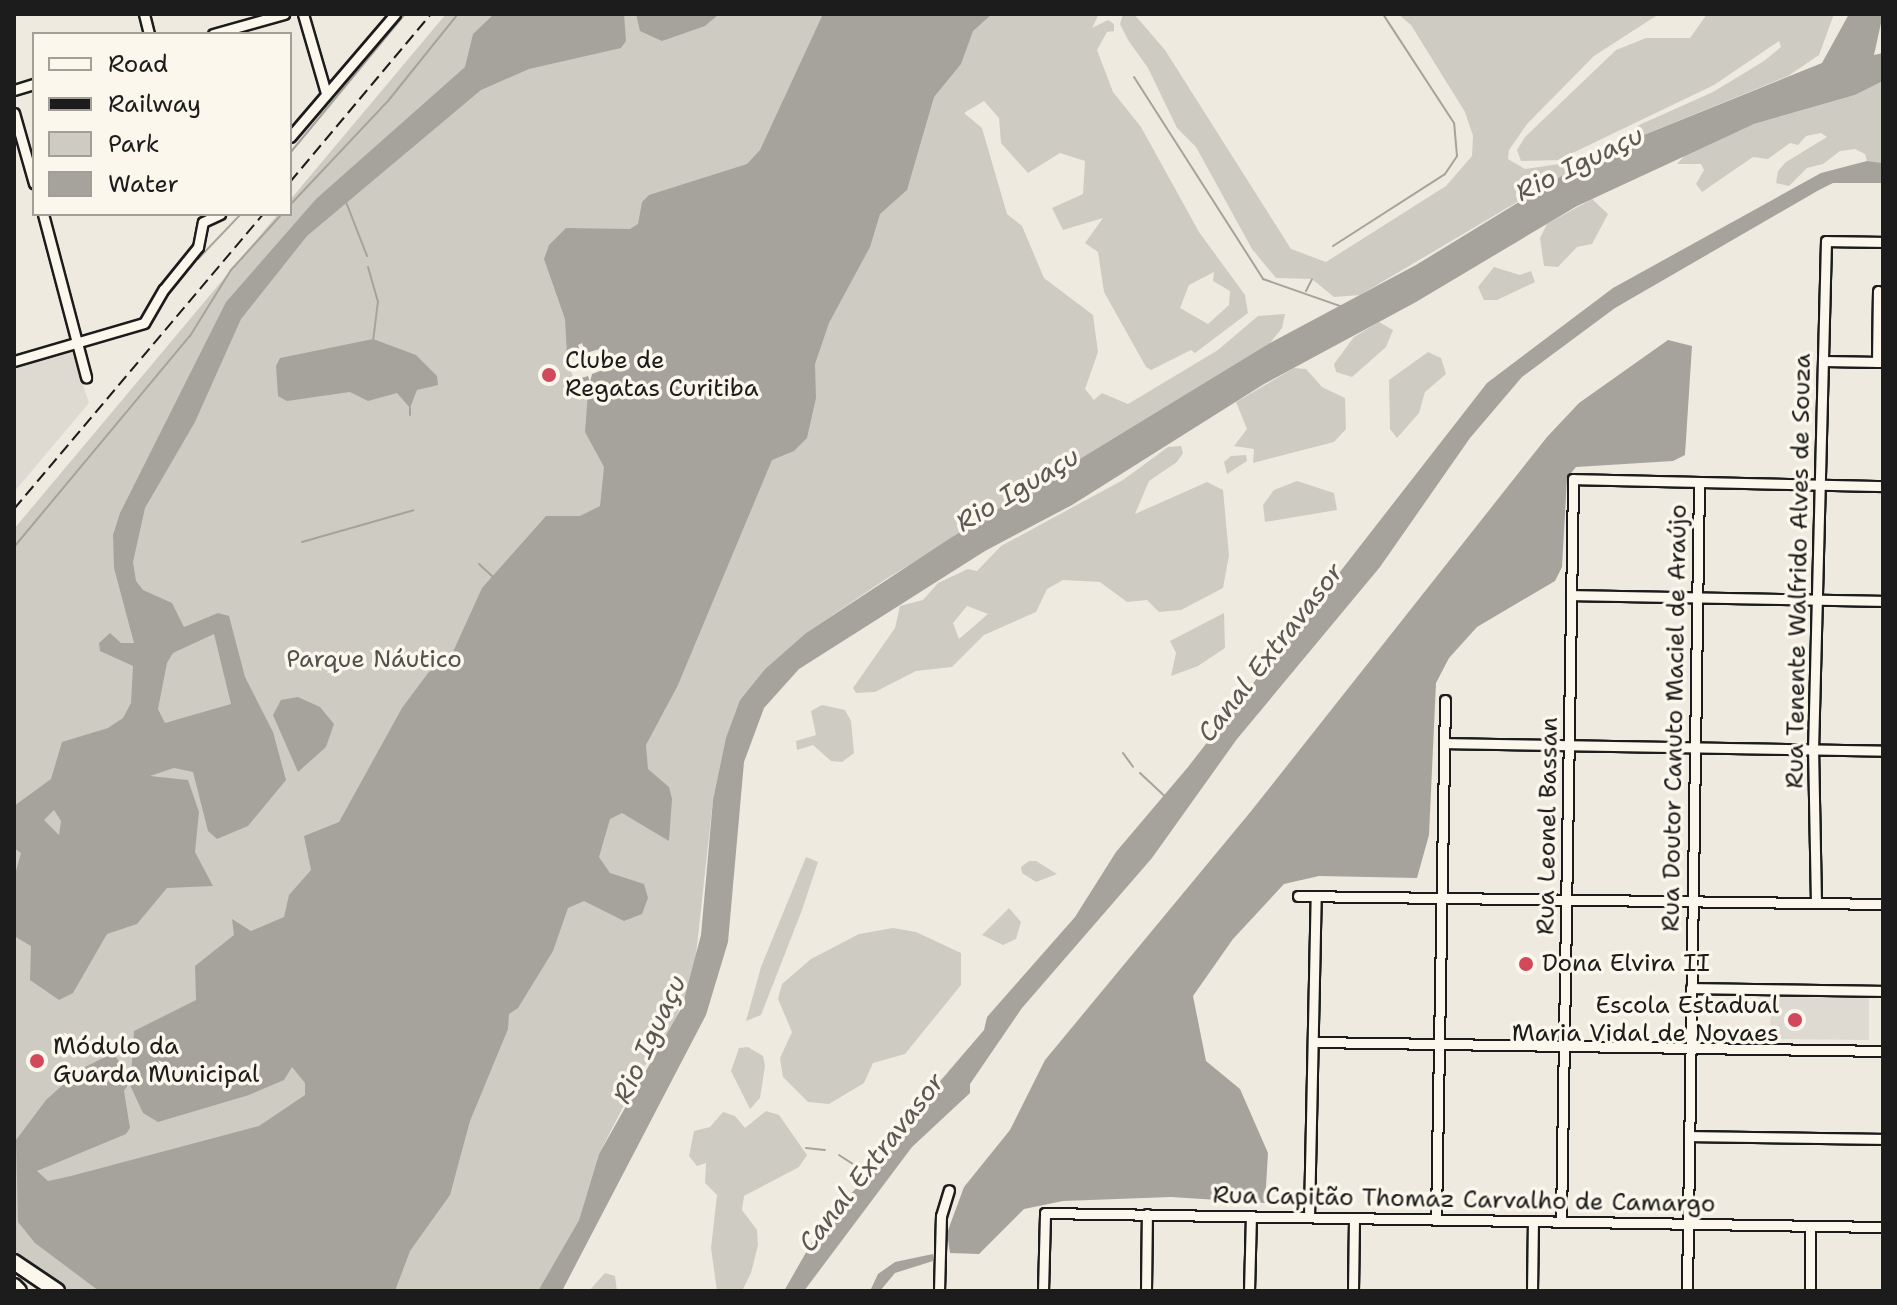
<!DOCTYPE html>
<meta charset="utf-8">
<style>
body{margin:0}
#map{position:relative;width:1897px;height:1305px;overflow:hidden;background:#eeeadf;font-family:"Shantell Sans",sans-serif}
div>[style]{position:absolute}
[style*='--x']{left:calc(var(--x)*1px);top:calc(var(--y)*1px);width:calc(var(--w)*1px);rotate:calc(var(--a)*1deg)}
.built>*{inset:0;background:#dedad1}
.green>*{inset:0;background:#ceccc2}
.water>*{inset:0;background:#a6a39d}
.pier>*{inset:0;background:#eeeadf}
.stream>*{height:2px;margin:-1px;padding:0 1px;transform-origin:1px;border-radius:1px;background:#a6a39d}
.roads{filter:drop-shadow(2px 0 #1c1c1c) drop-shadow(-2px 0 #1c1c1c) drop-shadow(0 2px #1c1c1c) drop-shadow(0 -2px #1c1c1c)}
.minor>*{height:9px;margin:-4.5px;padding:0 4.5px;transform-origin:4.5px;border-radius:4.5px;background:#fbf7ec}
.primary>*{height:14px;margin:-7px;padding:0 7px;transform-origin:7px;border-radius:7px;background:#fbf7ec}
.rail>*{height:2px;margin-top:-1px;transform-origin:0;background:repeating-linear-gradient(90deg,#1c1c1c 0 12px,transparent 0 18px)}
.dots>*{width:22px;height:22px;translate:-50% -50%;box-sizing:border-box;border:4px solid #fbf7ec;border-radius:50%}
span{translate:-50% -50%;white-space:nowrap;text-align:center;line-height:1.15;-webkit-text-stroke:7px #fbf7ec;paint-order:stroke}
.poi-label{font-size:24px;color:#1c1c1c}
.left{translate:0 -50%;text-align:left}
.right{translate:-100% -50%;text-align:right}
.street-label{font-size:24px;color:#1c1c1c}
.park-label{font-size:24px;color:#51514e}
.water-label{font-size:26px;color:#5a5956;font-style:italic}
.frame{position:absolute;inset:0;border:16px solid #1c1c1c;pointer-events:none}
.legend{position:absolute;left:32px;top:32px;width:260px;height:184px;box-sizing:border-box;background:#fbf7ec;border:2px solid #a29f99;margin:0;padding:10px 14px;list-style:none;font-size:24px;color:#1c1c1c}
.legend li{display:flex;align-items:center;gap:16px;height:40px}
.legend b{width:40px;border:2px solid #a29f99}
</style>
<div id="map">
<div class="built">
<div style="clip-path:polygon(71px 349px,89px 403px,14px 492px,14px 366px)"></div>
<div style="clip-path:polygon(1771px 997px,1869px 998px,1869px 1040px,1770px 1039px)"></div>
</div>
<div class="green">
<div style="clip-path:polygon(evenodd,446px 14px,1099px 14px,1092px 28px,1108px 20px,1114px 24px,1114px 31px,1107px 32px,1097px 50px,1113px 92px,1141px 127px,1199px 232px,1245px 295px,1248px 313px,1195px 353px,1191px 350px,1151px 370px,1146px 367px,1104px 292px,1098px 252px,1085px 243px,1103px 218px,1063px 230px,1052px 208px,1083px 194px,1085px 161px,1060px 153px,1028px 173px,1001px 143px,999px 118px,984px 101px,964px 113px,982px 128px,1007px 214px,1022px 226px,1044px 278px,1093px 315px,1098px 352px,1085px 389px,1094px 400px,1102px 393px,1128px 404px,1218px 350px,1258px 316px,1285px 314px,1282px 328px,1270px 343px,1210px 383px,886px 579px,806px 633px,765px 669px,740px 700px,713px 800px,694px 973px,670px 1033px,643px 1068px,599px 1154px,579px 1220px,538px 1291px,65px 1291px,14px 1256px,14px 529px,278px 214px,290px 214px,290px 200px,446px 14px,1214px 272px,1213px 281px,1230px 291px,1229px 305px,1208px 324px,1180px 308px,1189px 285px,1214px 272px)"></div>
<div style="clip-path:polygon(1123px 14px,1134px 14px,1165px 50px,1291px 249px,1326px 262px,1446px 186px,1472px 156px,1473px 136px,1465px 112px,1411px 25px,1398px 14px,1659px 14px,1594px 56px,1527px 124px,1509px 150px,1508px 159px,1525px 169px,1566px 163px,1572px 166px,1568px 172px,1360px 295px,1334px 297px,1312px 279px,1276px 278px,1252px 249px,1196px 147px,1177px 128px,1148px 68px,1128px 40px,1120px 24px)"></div>
<div style="clip-path:polygon(1707px 14px,1834px 14px,1819px 55px,1788px 76px,1624px 143px,1639px 125px,1713px 92px,1764px 61px,1781px 47px,1779px 41px,1714px 85px,1558px 160px,1521px 161px,1517px 150px,1525px 137px,1616px 50px,1646px 38px,1690px 38px)"></div>
<div style="clip-path:polygon(1883px 81px,1883px 163px,1867px 161px,1865px 154px,1855px 149px,1840px 151px,1823px 164px,1807px 168px,1789px 186px,1776px 183px,1778px 171px,1786px 162px,1827px 137px,1821px 133px,1806px 136px,1798px 145px,1790px 143px,1768px 159px,1753px 157px,1702px 192px,1696px 184px,1704px 170px,1701px 164px,1677px 164px,1687px 153px,1754px 124px,1855px 95px)"></div>
<div style="clip-path:polygon(1592px 199px,1608px 214px,1592px 244px,1577px 247px,1558px 267px,1544px 266px,1540px 238px,1547px 224px)"></div>
<div style="clip-path:polygon(1494px 267px,1520px 275px,1531px 271px,1535px 282px,1497px 300px,1484px 300px,1478px 287px)"></div>
<div style="clip-path:polygon(1379px 322px,1393px 330px,1386px 347px,1352px 377px,1336px 372px,1334px 364px,1354px 337px)"></div>
<div style="clip-path:polygon(1428px 352px,1441px 358px,1446px 374px,1425px 392px,1419px 413px,1397px 438px,1390px 429px,1389px 380px)"></div>
<div style="clip-path:polygon(1294px 368px,1306px 369px,1322px 387px,1345px 398px,1346px 429px,1334px 442px,1253px 463px,1254px 449px,1234px 446px,1247px 429px,1236px 402px)"></div>
<div style="clip-path:polygon(evenodd,1181px 446px,1183px 453px,1177px 462px,1149px 481px,1135px 514px,1207px 482px,1223px 490px,1229px 555px,1223px 588px,1181px 610px,1159px 612px,1147px 600px,1127px 602px,1100px 582px,1063px 580px,1047px 589px,1036px 612px,984px 635px,952px 667px,916px 671px,875px 692px,856px 693px,853px 688px,895px 628px,900px 606px,923px 600px,938px 583px,968px 569px,977px 571px,1001px 546px,1123px 480px,1168px 447px,1181px 446px,967px 606px,988px 614px,959px 639px,953px 623px,967px 606px)"></div>
<div style="clip-path:polygon(1246px 455px,1247px 461px,1227px 474px,1224px 462px,1231px 456px)"></div>
<div style="clip-path:polygon(1297px 481px,1334px 493px,1337px 510px,1265px 522px,1263px 505px,1274px 490px)"></div>
<div style="clip-path:polygon(1224px 613px,1225px 648px,1198px 666px,1171px 676px,1176px 653px,1170px 641px)"></div>
<div style="clip-path:polygon(822px 705px,845px 710px,851px 721px,854px 753px,842px 762px,831px 761px,813px 745px,797px 750px,796px 741px,816px 735px,811px 711px)"></div>
<div style="clip-path:polygon(806px 857px,818px 862px,802px 910px,761px 1015px,746px 1021px,761px 967px)"></div>
<div style="clip-path:polygon(1029px 861px,1036px 861px,1057px 874px,1036px 882px,1022px 873px,1021px 867px)"></div>
<div style="clip-path:polygon(1009px 908px,1021px 922px,1016px 939px,1003px 945px,982px 935px)"></div>
<div style="clip-path:polygon(893px 928px,916px 932px,961px 953px,961px 985px,905px 1054px,873px 1063px,864px 1083px,829px 1104px,808px 1102px,783px 1077px,780px 1058px,792px 1032px,778px 999px,782px 984px,811px 959px,859px 934px)"></div>
<div style="clip-path:polygon(748px 1047px,763px 1056px,765px 1066px,760px 1098px,750px 1109px,731px 1071px,739px 1048px)"></div>
<div style="clip-path:polygon(766px 1111px,779px 1115px,807px 1155px,799px 1167px,744px 1196px,742px 1210px,757px 1230px,758px 1245px,751px 1273px,742px 1291px,717px 1291px,711px 1248px,717px 1195px,705px 1183px,706px 1163px,697px 1166px,689px 1156px,694px 1131px,710px 1127px,723px 1112px,735px 1116px,745px 1128px)"></div>
<div style="clip-path:polygon(605px 1273px,615px 1276px,617px 1291px,589px 1291px)"></div>
</div>
<div class="water">
<div style="clip-path:polygon(evenodd,494px 14px,624px 14px,626px 41px,621px 48px,529px 69px,481px 90px,307px 236px,241px 319px,195px 422px,145px 508px,133px 562px,136px 581px,143px 590px,172px 603px,184px 627px,218px 613px,229px 616px,245px 677px,273px 732px,286px 780px,248px 826px,217px 839px,208px 831px,193px 772px,174px 768px,150px 776px,188px 780px,199px 812px,195px 852px,213px 886px,167px 888px,137px 924px,107px 934px,73px 993px,59px 1000px,30px 980px,31px 946px,14px 936px,14px 878px,21px 853px,14px 848px,14px 806px,51px 779px,62px 742px,108px 728px,123px 718px,131px 703px,133px 666px,100px 651px,99px 643px,110px 633px,121px 643px,134px 643px,114px 568px,113px 535px,120px 513px,226px 302px,316px 199px,465px 67px,473px 34px,494px 14px,214px 634px,231px 704px,165px 723px,158px 709px,167px 663px,173px 653px,214px 634px,494px 14px,54px 810px,61px 821px,59px 835px,44px 820px,54px 810px)"></div>
<div style="clip-path:polygon(636px 14px,719px 14px,705px 26px,662px 41px,640px 31px)"></div>
<div style="clip-path:polygon(evenodd,823px 14px,992px 14px,973px 31px,961px 64px,934px 97px,907px 190px,880px 214px,870px 247px,829px 323px,815px 364px,816px 398px,807px 438px,794px 451px,772px 460px,678px 685px,646px 745px,648px 769px,669px 787px,672px 799px,669px 841px,622px 813px,610px 819px,599px 857px,610px 873px,644px 884px,648px 898px,642px 914px,624px 921px,584px 901px,568px 908px,553px 951px,518px 1008px,509px 1014px,508px 1029px,470px 1121px,450px 1195px,410px 1251px,395px 1291px,99px 1291px,35px 1243px,18px 1222px,16px 1140px,46px 1100px,79px 1070px,113px 1053px,131px 1077px,134px 1031px,196px 1000px,195px 966px,234px 935px,232px 919px,251px 931px,284px 917px,289px 895px,311px 870px,304px 836px,339px 822px,402px 708px,428px 673px,452px 654px,482px 588px,546px 516px,580px 516px,600px 506px,604px 467px,585px 432px,588px 392px,567px 354px,565px 319px,544px 259px,549px 245px,566px 228px,630px 229px,638px 224px,642px 202px,649px 195px,747px 164px,760px 150px,823px 14px,292px 1067px,305px 1083px,305px 1095px,259px 1126px,71px 1176px,48px 1181px,37px 1171px,126px 1134px,130px 1128px,124px 1091px,129px 1083px,143px 1113px,158px 1122px,249px 1095px,284px 1080px,292px 1067px)"></div>
<div style="clip-path:polygon(1849px 14px,1883px 14px,1874px 55px,1883px 53px,1883px 81px,1855px 95px,1754px 124px,1577px 206px,1416px 302px,1264px 384px,1072px 505px,985px 551px,799px 669px,764px 708px,744px 762px,728px 942px,706px 1015px,562px 1291px,538px 1291px,579px 1220px,599px 1154px,682px 1007px,701px 935px,713px 800px,726px 738px,740px 700px,765px 669px,806px 633px,949px 539px,1270px 343px,1416px 265px,1568px 172px,1624px 143px,1822px 63px)"></div>
<div style="clip-path:polygon(1867px 161px,1883px 163px,1883px 183px,1833px 183px,1819px 190px,1615px 308px,1522px 377px,1470px 438px,1380px 567px,1237px 739px,1152px 858px,1022px 1008px,970px 1084px,970px 1093px,912px 1147px,804px 1291px,784px 1291px,824px 1221px,881px 1163px,924px 1100px,984px 1030px,987px 1017px,1075px 917px,1116px 852px,1188px 767px,1487px 383px,1613px 288px,1821px 173px)"></div>
<div style="clip-path:polygon(373px 339px,416px 355px,437px 376px,438px 385px,417px 390px,410px 408px,397px 393px,368px 401px,350px 392px,287px 401px,278px 396px,276px 366px,280px 358px)"></div>
<div style="clip-path:polygon(1668px 340px,1692px 346px,1685px 455px,1673px 461px,1576px 467px,1567px 478px,1562px 567px,1555px 581px,1477px 627px,1449px 658px,1436px 683px,1429px 835px,1417px 878px,1319px 876px,1284px 884px,1233px 939px,1193px 996px,1206px 1061px,1240px 1089px,1268px 1153px,1265px 1203px,1171px 1197px,1063px 1201px,1024px 1209px,979px 1254px,950px 1253px,947px 1233px,964px 1187px,1010px 1130px,1045px 1060px,1252px 810px,1547px 437px,1579px 403px)"></div>
<div style="clip-path:polygon(298px 697px,320px 707px,334px 724px,326px 747px,298px 772px,273px 715px,281px 700px)"></div>
<div style="clip-path:polygon(933px 1254px,933px 1261px,895px 1273px,880px 1291px,870px 1291px,878px 1274px,895px 1262px)"></div>
</div>
<div class="pier">
<div style="clip-path:polygon(582px 343px,586px 353px,603px 348px,604px 352px,587px 357px,591px 369px,607px 364px,608px 368px,592px 374px,590px 382px,588px 376px,575px 380px,565px 359px,582px 358px,578px 345px)"></div>
</div>
<div class="stream">
<div style="--x:1134;--y:77;--w:240;--a:57.4"></div>
<div style="--x:1263;--y:279;--w:82;--a:19.3"></div>
<div style="--x:290;--y:153;--w:180;--a:-50.4"></div>
<div style="--x:346;--y:202;--w:58;--a:68.7"></div>
<div style="--x:290;--y:205;--w:143;--a:-46.7"></div>
<div style="--x:388;--y:101;--w:112;--a:-51.2"></div>
<div style="--x:1333;--y:246;--w:133;--a:-32.7"></div>
<div style="--x:1445;--y:174;--w:22;--a:-56"></div>
<div style="--x:1457;--y:156;--w:33;--a:-95"></div>
<div style="--x:1454;--y:123;--w:130;--a:-123.1"></div>
<div style="--x:198;--y:259;--w:62;--a:-46.3"></div>
<div style="--x:368;--y:267;--w:35;--a:74"></div>
<div style="--x:378;--y:301;--w:38;--a:97"></div>
<div style="--x:1306;--y:291;--w:13;--a:-63"></div>
<div style="--x:410;--y:415;--w:7;--a:-90"></div>
<div style="--x:302;--y:542;--w:116;--a:-15.9"></div>
<div style="--x:14;--y:547;--w:275;--a:-50.2"></div>
<div style="--x:190;--y:336;--w:78;--a:-58.2"></div>
<div style="--x:231;--y:270;--w:76;--a:-47.7"></div>
<div style="--x:479;--y:564;--w:21;--a:43"></div>
<div style="--x:1123;--y:753;--w:17;--a:54"></div>
<div style="--x:1140;--y:773;--w:34;--a:43"></div>
<div style="--x:806;--y:1148;--w:19;--a:6"></div>
<div style="--x:839;--y:1155;--w:38;--a:33"></div>
</div>
<div class="roads">
<div class="minor">
<div style="--x:144;--y:14;--w:21;--a:76"></div>
<div style="--x:303;--y:14;--w:82;--a:73.8"></div>
<div style="--x:213;--y:34;--w:74;--a:-15.7"></div>
<div style="--x:14;--y:90;--w:21;--a:-17"></div>
<div style="--x:14;--y:113;--w:73;--a:74.1"></div>
<div style="--x:290;--y:137;--w:162;--a:-49.5"></div>
<div style="--x:43;--y:214;--w:169;--a:75.2"></div>
<div style="--x:14;--y:361;--w:135;--a:-16.3"></div>
<div style="--x:144;--y:323;--w:39;--a:-60"></div>
<div style="--x:164;--y:289;--w:54;--a:-51"></div>
<div style="--x:198;--y:247;--w:25;--a:-79"></div>
<div style="--x:203;--y:222;--w:19;--a:-25"></div>
<div style="--x:1824;--y:361;--w:56;--a:1"></div>
<div style="--x:1877;--y:362;--w:71;--a:-89.2"></div>
<div style="--x:1571;--y:595;--w:312;--a:1.1"></div>
<div style="--x:1444;--y:743;--w:439;--a:1"></div>
<div style="--x:1298;--y:896;--w:585;--a:0.78"></div>
<div style="--x:1816;--y:903;--w:152;--a:-91.1"></div>
<div style="--x:1813;--y:751;--w:510;--a:-88.54"></div>
<div style="--x:1826;--y:241;--w:57;--a:1"></div>
<div style="--x:1691;--y:988;--w:192;--a:0.9"></div>
<div style="--x:1313;--y:1042;--w:570;--a:0.9"></div>
<div style="--x:1689;--y:1136;--w:194;--a:0.9"></div>
<div style="--x:1309;--y:1217;--w:321;--a:-88.8"></div>
<div style="--x:1436;--y:1219;--w:519;--a:-89.01"></div>
<div style="--x:1561;--y:1221;--w:742;--a:-89.07"></div>
<div style="--x:1573;--y:479;--w:310;--a:1.3"></div>
<div style="--x:939;--y:1291;--w:75;--a:-88.5"></div>
<div style="--x:941;--y:1216;--w:27;--a:-73"></div>
<div style="--x:1043;--y:1291;--w:78;--a:-88.5"></div>
<div style="--x:1045;--y:1213;--w:838;--a:0.96"></div>
<div style="--x:1146;--y:1291;--w:77;--a:-89.3"></div>
<div style="--x:1249;--y:1291;--w:75;--a:-88.5"></div>
<div style="--x:1353;--y:1291;--w:73;--a:-89.2"></div>
<div style="--x:1532;--y:1291;--w:70;--a:-89.2"></div>
<div style="--x:1687;--y:1291;--w:809;--a:-89.15"></div>
<div style="--x:1810;--y:1291;--w:65;--a:-90"></div>
</div>
<div class="primary">
<div style="--x:14;--y:1262;--w:52;--a:34"></div>
<div style="--x:14;--y:1286;--w:7;--a:45"></div>
</div>
</div>
<div class="rail">
<div style="--x:290;--y:182;--w:219;--a:-50"></div>
<div style="--x:14;--y:509;--w:386;--a:-49.8"></div>
</div>
<div class="dots">
<div style="left:549px;top:375px;background:#d1495b"></div>
<div style="left:1526px;top:964px;background:#d1495b"></div>
<div style="left:1795px;top:1020px;background:#d1495b"></div>
<div style="left:37px;top:1061px;background:#d1495b"></div>
</div>
<div class="poi-label">
<span class="left" style="left:565px;top:375px">Clube de<br>Regatas Curitiba</span>
<span class="left" style="left:1542px;top:964px">Dona Elvira II</span>
<span class="right" style="left:1779px;top:1020px">Escola Estadual<br>Maria Vidal de Novaes</span>
<span class="left" style="left:53px;top:1061px">Módulo da<br>Guarda Municipal</span>
</div>
<div class="street-label">
<span style="left:1799px;top:571px;rotate:-89deg">Rua Tenente Walfrido Alves de Souza</span>
<span style="left:1675px;top:718px;rotate:-89deg">Rua Doutor Canuto Maciel de Araújo</span>
<span style="left:1548px;top:826px;rotate:-89deg">Rua Leonel Bassan</span>
<span style="left:1464px;top:1200px;rotate:1deg">Rua Capitão Thomaz Carvalho de Camargo</span>
</div>
<div class="park-label">
<span style="left:374px;top:660px">Parque Náutico</span>
</div>
<div class="water-label">
<span style="left:1579px;top:163px;rotate:-26deg">Rio Iguaçu</span>
<span style="left:1017px;top:489px;rotate:-31deg">Rio Iguaçu</span>
<span style="left:1270px;top:652px;rotate:-52deg">Canal Extravasor</span>
<span style="left:649px;top:1039px;rotate:-65deg">Rio Iguaçu</span>
<span style="left:871px;top:1162px;rotate:-52deg">Canal Extravasor</span>
</div>
<div class="frame"></div>
<ul class="legend">
<li><b style="height:10px;background:#fbf7ec"></b>Road</li>
<li><b style="height:10px;background:#1c1c1c"></b>Railway</li>
<li><b style="height:22px;background:#ceccc2"></b>Park</li>
<li><b style="height:22px;background:#a6a39d"></b>Water</li>
</ul>
</div>
